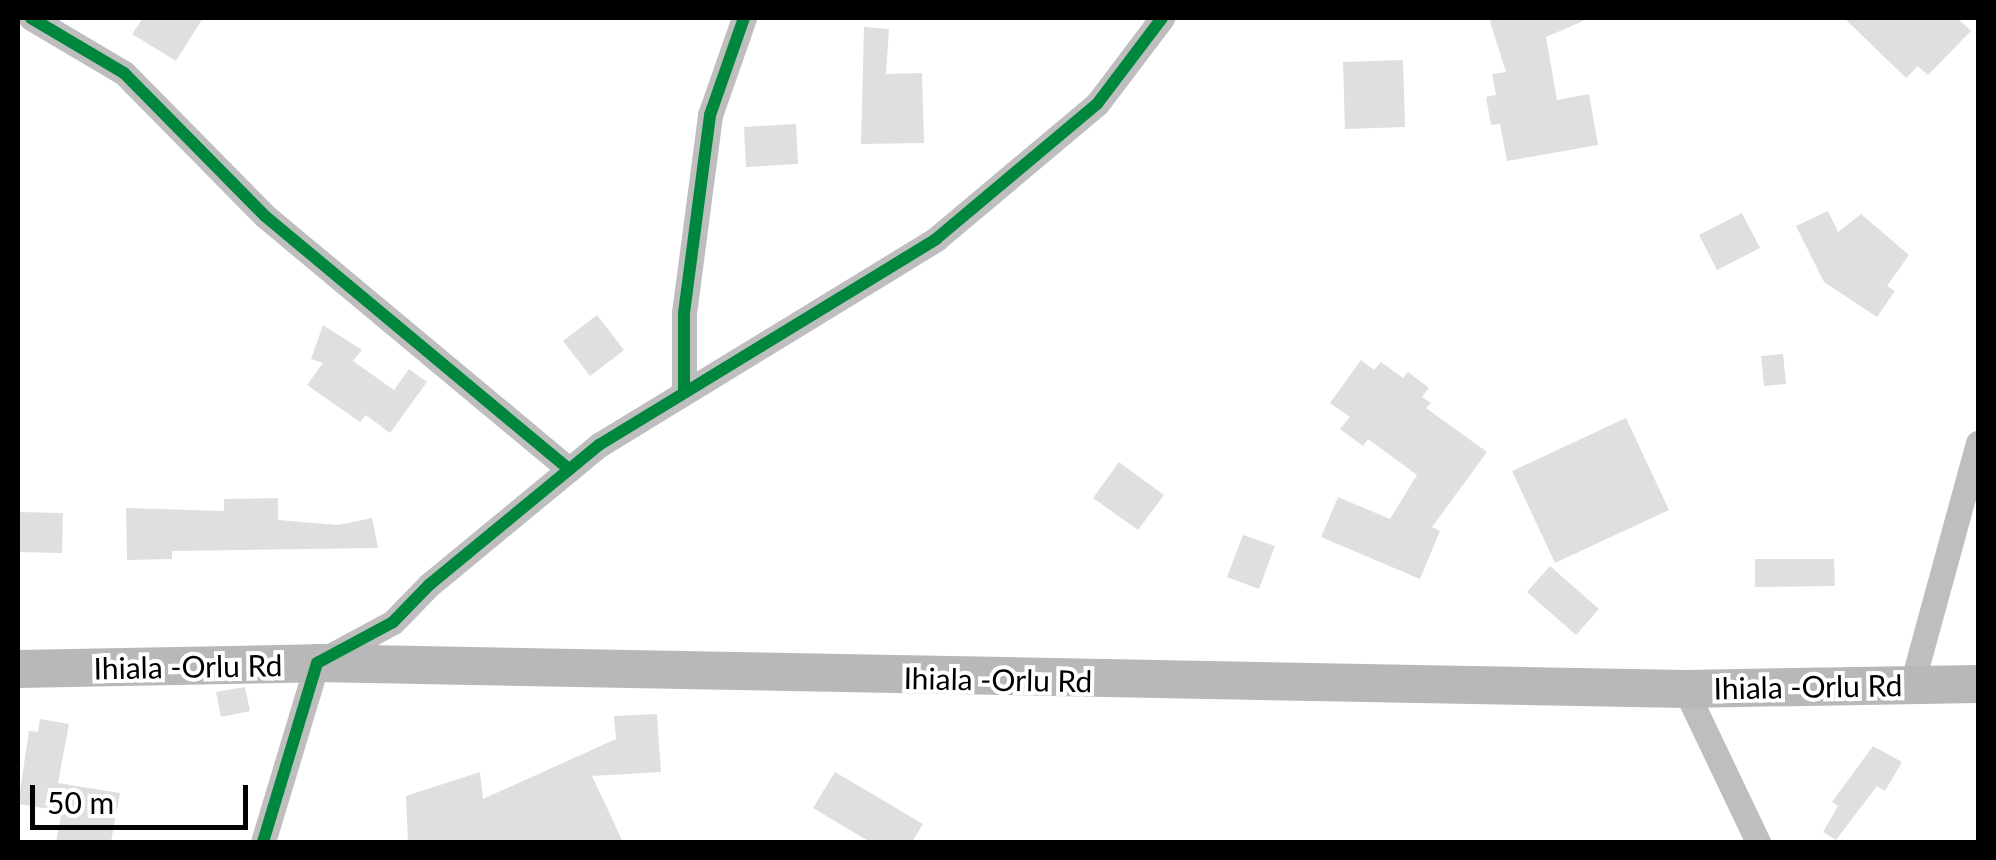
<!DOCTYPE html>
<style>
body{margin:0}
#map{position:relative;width:1996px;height:860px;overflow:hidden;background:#fff;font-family:Lato,sans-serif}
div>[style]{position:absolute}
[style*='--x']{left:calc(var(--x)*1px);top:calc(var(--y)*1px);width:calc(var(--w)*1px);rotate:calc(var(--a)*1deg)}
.building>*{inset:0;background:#dfdfdf}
.minor>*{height:25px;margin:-12.5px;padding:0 12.5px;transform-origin:12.5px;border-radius:12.5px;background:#bebebe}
.secondary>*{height:38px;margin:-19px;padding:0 19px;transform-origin:19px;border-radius:19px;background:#b8b8b8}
.cycleway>*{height:12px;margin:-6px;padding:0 6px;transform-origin:6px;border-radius:6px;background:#00873e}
span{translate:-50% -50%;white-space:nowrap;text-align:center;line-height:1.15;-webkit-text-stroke:8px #fff;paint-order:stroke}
.street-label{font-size:30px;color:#000}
.frame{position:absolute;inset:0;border:20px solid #000;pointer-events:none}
.scale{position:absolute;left:30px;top:785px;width:218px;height:45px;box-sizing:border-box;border:5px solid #000;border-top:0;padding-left:12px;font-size:30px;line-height:35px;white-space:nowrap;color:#000;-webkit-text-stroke:8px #fff;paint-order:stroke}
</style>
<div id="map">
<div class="building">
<div style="clip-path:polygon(143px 18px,203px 18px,176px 61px,132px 34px)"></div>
<div style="clip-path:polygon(1489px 18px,1590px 18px,1546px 37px,1557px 100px,1589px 94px,1598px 145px,1507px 161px,1500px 124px,1491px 125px,1486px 97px,1496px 95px,1492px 74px,1506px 72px)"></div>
<div style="clip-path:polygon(1844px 18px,1957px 18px,1971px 31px,1928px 75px,1918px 66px,1906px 78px)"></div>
<div style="clip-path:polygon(864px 27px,889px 29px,886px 74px,922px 73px,924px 143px,861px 144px)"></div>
<div style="clip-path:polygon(1403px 60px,1405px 127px,1345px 129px,1343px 62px)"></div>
<div style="clip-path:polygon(796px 124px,798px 164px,746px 167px,744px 127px)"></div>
<div style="clip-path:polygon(1828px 211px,1838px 232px,1861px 214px,1909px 255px,1887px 286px,1895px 291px,1877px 317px,1824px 282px,1796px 226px)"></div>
<div style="clip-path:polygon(1742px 213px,1760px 248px,1717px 270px,1699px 235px)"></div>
<div style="clip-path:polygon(597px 315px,624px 350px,590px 376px,563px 341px)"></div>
<div style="clip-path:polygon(323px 325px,362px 350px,353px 361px,394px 390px,409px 369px,427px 382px,390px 433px,366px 415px,360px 422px,307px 385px,323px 363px,311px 359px)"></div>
<div style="clip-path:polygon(1783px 354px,1786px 384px,1764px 386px,1761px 356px)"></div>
<div style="clip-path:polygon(1361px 360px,1374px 370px,1381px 362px,1403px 378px,1408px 372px,1429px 388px,1422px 397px,1431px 403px,1426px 408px,1487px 452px,1432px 527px,1440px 531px,1420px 579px,1321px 537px,1338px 497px,1390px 519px,1417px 475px,1368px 439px,1363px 446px,1340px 429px,1350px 417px,1330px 403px)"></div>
<div style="clip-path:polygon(1626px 418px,1669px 510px,1555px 563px,1512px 471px)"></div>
<div style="clip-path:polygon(1119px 462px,1164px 495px,1138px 530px,1093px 498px)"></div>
<div style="clip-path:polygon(278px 498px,278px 520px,338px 525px,372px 518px,378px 548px,172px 551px,172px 559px,127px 560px,126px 508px,224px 511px,224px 499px)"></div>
<div style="clip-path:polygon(18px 512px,63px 513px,62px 553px,18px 552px)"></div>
<div style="clip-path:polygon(1243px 535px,1275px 546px,1259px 589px,1227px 577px)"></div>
<div style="clip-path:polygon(1755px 559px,1834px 559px,1835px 586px,1755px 587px)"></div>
<div style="clip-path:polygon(1550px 566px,1599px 609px,1576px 635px,1527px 592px)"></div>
<div style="clip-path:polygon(245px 687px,250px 711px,221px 717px,216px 692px)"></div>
<div style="clip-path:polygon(657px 714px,661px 772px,592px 776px,623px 842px,408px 842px,406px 796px,480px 772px,483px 799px,616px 739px,614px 716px)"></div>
<div style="clip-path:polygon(40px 719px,69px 724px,58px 783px,120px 793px,111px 842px,56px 842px,62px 811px,18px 804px,29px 731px,38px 732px)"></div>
<div style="clip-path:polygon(1873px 746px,1902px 762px,1885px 791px,1877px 786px,1836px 840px,1823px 832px,1838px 806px,1832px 802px)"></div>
<div style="clip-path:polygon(835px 772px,923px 824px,912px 842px,870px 842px,813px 808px)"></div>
</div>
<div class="minor">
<div style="--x:31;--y:18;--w:108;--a:30.6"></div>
<div style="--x:124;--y:73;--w:201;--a:45.4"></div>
<div style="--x:265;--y:216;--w:396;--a:39.8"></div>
<div style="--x:684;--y:389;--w:76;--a:-90"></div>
<div style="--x:684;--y:313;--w:200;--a:-82.5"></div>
<div style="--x:710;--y:115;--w:103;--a:-70.7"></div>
<div style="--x:1912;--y:684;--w:250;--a:-74.7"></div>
<div style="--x:1685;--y:689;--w:170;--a:64.5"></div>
<div style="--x:263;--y:842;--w:187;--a:-73.2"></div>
<div style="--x:317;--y:663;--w:86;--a:-28.3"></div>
<div style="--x:393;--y:622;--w:52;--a:-45.8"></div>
<div style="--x:429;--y:585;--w:220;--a:-39.5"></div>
<div style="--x:599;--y:445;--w:395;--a:-31.4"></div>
<div style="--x:936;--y:239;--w:210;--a:-40"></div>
<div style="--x:1097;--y:104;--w:108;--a:-52.9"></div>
</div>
<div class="secondary">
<div style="--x:18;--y:669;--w:299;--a:-1.1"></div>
<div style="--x:317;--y:663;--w:1368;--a:1.09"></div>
<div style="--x:1685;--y:689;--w:293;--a:-1"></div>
</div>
<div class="cycleway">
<div style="--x:31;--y:18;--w:108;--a:30.6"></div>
<div style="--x:124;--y:73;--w:201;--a:45.4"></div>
<div style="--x:265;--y:216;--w:396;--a:39.8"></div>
<div style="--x:684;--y:389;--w:76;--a:-90"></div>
<div style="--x:684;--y:313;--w:200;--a:-82.5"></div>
<div style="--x:710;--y:115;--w:103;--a:-70.7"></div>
<div style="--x:263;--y:842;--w:187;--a:-73.2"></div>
<div style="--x:317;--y:663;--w:86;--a:-28.3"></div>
<div style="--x:393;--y:622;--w:52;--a:-45.8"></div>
<div style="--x:429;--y:585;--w:220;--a:-39.5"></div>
<div style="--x:599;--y:445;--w:395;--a:-31.4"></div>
<div style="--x:936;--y:239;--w:210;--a:-40"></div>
<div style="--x:1097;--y:104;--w:108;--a:-52.9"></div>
</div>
<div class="street-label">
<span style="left:188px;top:666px;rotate:-1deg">Ihiala -Orlu Rd</span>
<span style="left:998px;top:679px;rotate:1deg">Ihiala -Orlu Rd</span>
<span style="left:1808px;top:686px;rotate:-1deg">Ihiala -Orlu Rd</span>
</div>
<div class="frame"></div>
<div class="scale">50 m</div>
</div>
